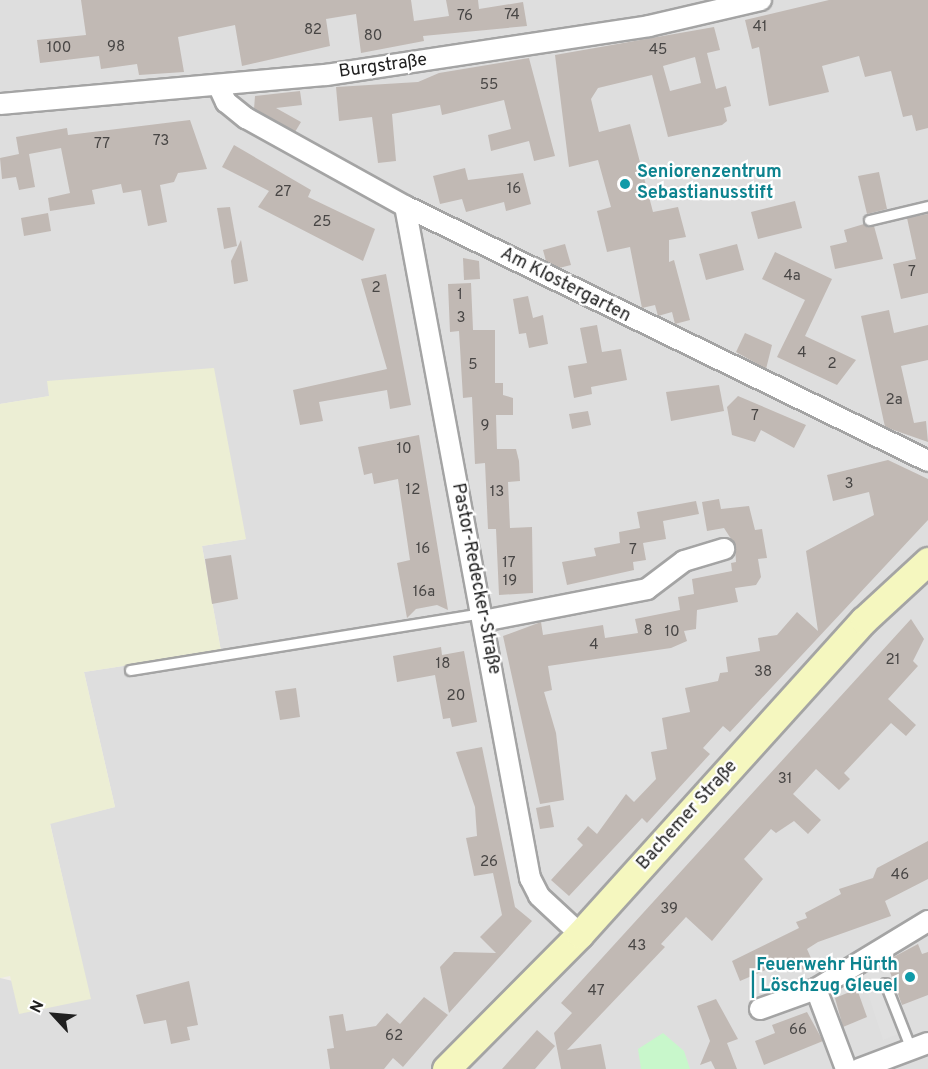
<!DOCTYPE html>
<meta charset="utf-8">
<style>
body{margin:0}
#map{position:relative;width:928px;height:1069px;overflow:hidden;background:#f0ede8;font-family:Overpass,sans-serif}
div>[style]{position:absolute}
[style*='--x']{left:calc(var(--x)*1px);top:calc(var(--y)*1px);width:calc(var(--w)*1px);rotate:calc(var(--a)*1deg)}
.residential>*{inset:0;background:#dedede}
.farmland>*{inset:0;background:#eceed4}
.park>*{inset:0;background:#c8f7cb}
.parking>*{inset:0;background:#e0e0e0}
.building>*{inset:0;background:#c1b9b4}
.roads{filter:drop-shadow(2px 0 #a4a4a4) drop-shadow(-2px 0 #a4a4a4) drop-shadow(0 2px #a4a4a4) drop-shadow(0 -2px #a4a4a4)}
.lane>*{height:9px;margin:-4.5px;padding:0 4.5px;transform-origin:4.5px;border-radius:4.5px;background:#fff}
.street>*{height:20px;margin:-10px;padding:0 10px;transform-origin:10px;border-radius:10px;background:#fff}
.secondary>*{height:27px;margin:-13.5px;padding:0 13.5px;transform-origin:13.5px;border-radius:13.5px;background:#f5f7bf}
.dots>*{width:16px;height:16px;translate:-50% -50%;box-sizing:border-box;border:3px solid #fff;border-radius:50%}
span{translate:-50% -50%;white-space:nowrap;text-align:center;line-height:1.15;-webkit-text-stroke:4.5px #fff;paint-order:stroke}
.number-label{font-size:15px;color:#484645}
.number-label span{-webkit-text-stroke-width:0}
.street-label{font-size:18px;color:#202020}
.culture-label{font-size:18px;color:#0d838f;font-weight:700}
.left{translate:0 -50%;text-align:left}
.right{translate:-100% -50%;text-align:right}
.north{position:absolute;left:24px;top:985px;width:60px;height:60px;-webkit-text-stroke:4px #fff;paint-order:stroke;rotate:296deg;font-size:16px;font-weight:700;line-height:24px;text-align:center;color:#202020}
.north::after{content:'';display:block;margin:auto;width:21px;height:27px;background:#202020;clip-path:polygon(50% 0,100% 100%,50% 72%,0 100%)}
</style>
<div id="map">
<div class="residential">
<div style="clip-path:polygon(0 0,928px 0,928px 1069px,0 1069px,0 978px,90px 999px,50px 823px,115px 807px,84px 672px,221px 651px,202px 546px,246px 539px,48px 381px,50px 396px,0 404px)"></div>
</div>
<div class="farmland">
<div style="clip-path:polygon(214px 368px,246px 539px,202px 546px,221px 651px,84px 672px,115px 807px,50px 824px,91px 999px,19px 1014px,10px 976px,0 978px,0 404px,49px 396px,47px 381px)"></div>
</div>
<div class="park">
<div style="clip-path:polygon(663px 1033px,684px 1051px,690px 1069px,641px 1069px,638px 1049px)"></div>
</div>
<div class="parking">
<div style="clip-path:polygon(884px 955px,911px 1029px,883px 1040px,860px 969px)"></div>
</div>
<div class="building">
<div style="clip-path:polygon(81px 0,411px 0,414px 21px,449px 16px,446px 0,478px 0,479px 9px,523px 2px,527px 26px,423px 36px,424px 41px,361px 53px,356px 14px,326px 19px,330px 46px,242px 66px,235px 25px,178px 37px,184px 72px,139px 75px,137px 64px,101px 69px,99px 56px,40px 63px,37px 40px,86px 35px)"></div>
<div style="clip-path:polygon(829px 0,928px 0,928px 128px,916px 131px,912px 115px,903px 117px,891px 71px,865px 77px,859px 56px,822px 66px,829px 92px,769px 106px,759px 47px,752px 49px,745px 20px)"></div>
<div style="clip-path:polygon(evenodd,714px 27px,720px 50px,707px 53px,716px 89px,726px 86px,731px 106px,724px 108px,727px 121px,722px 125px,668px 137px,652px 75px,598px 88px,591px 99px,599px 132px,630px 124px,653px 212px,678px 207px,686px 237px,669px 240px,669px 262px,674px 260px,690px 320px,675px 324px,672px 312px,658px 316px,655px 305px,642px 308px,630px 247px,607px 252px,597px 211px,611px 207px,598px 160px,569px 167px,555px 55px,714px 27px,695px 57px,701px 83px,670px 91px,663px 66px,695px 57px)"></div>
<div style="clip-path:polygon(529px 58px,555px 156px,534px 161px,529px 141px,491px 151px,488px 135px,511px 129px,504px 100px,442px 115px,440px 105px,392px 114px,396px 161px,378px 163px,372px 117px,339px 121px,336px 87px,418px 82px,439px 73px)"></div>
<div style="clip-path:polygon(300px 91px,302px 105px,276px 108px,301px 122px,295px 132px,254px 109px,255px 96px)"></div>
<div style="clip-path:polygon(190px 120px,207px 169px,178px 173px,174px 182px,160px 185px,167px 222px,148px 226px,141px 190px,123px 193px,121px 184px,92px 190px,95px 204px,50px 211px,48px 198px,70px 193px,61px 148px,29px 154px,35px 187px,19px 190px,16px 177px,2px 179px,0 158px,19px 154px,16px 137px,67px 128px,68px 135px)"></div>
<div style="clip-path:polygon(234px 145px,311px 190px,308px 197px,375px 229px,363px 261px,258px 207px,269px 191px,222px 167px)"></div>
<div style="clip-path:polygon(465px 168px,468px 180px,523px 173px,531px 204px,506px 211px,504px 202px,466px 212px,462px 199px,440px 204px,433px 176px)"></div>
<div style="clip-path:polygon(879px 172px,887px 209px,867px 214px,858px 176px)"></div>
<div style="clip-path:polygon(795px 201px,802px 228px,758px 239px,751px 212px)"></div>
<div style="clip-path:polygon(230px 207px,237px 246px,224px 249px,217px 208px)"></div>
<div style="clip-path:polygon(48px 213px,51px 231px,24px 236px,21px 218px)"></div>
<div style="clip-path:polygon(928px 214px,928px 293px,901px 299px,893px 264px,916px 259px,907px 218px)"></div>
<div style="clip-path:polygon(864px 224px,874px 226px,883px 259px,835px 269px,830px 246px,847px 242px,844px 230px)"></div>
<div style="clip-path:polygon(241px 240px,248px 281px,234px 284px,231px 261px)"></div>
<div style="clip-path:polygon(565px 244px,571px 265px,559px 268px,546px 261px,543px 250px)"></div>
<div style="clip-path:polygon(737px 244px,744px 270px,706px 280px,699px 254px)"></div>
<div style="clip-path:polygon(775px 252px,832px 279px,805px 336px,856px 360px,837px 385px,777px 357px,805px 300px,762px 279px)"></div>
<div style="clip-path:polygon(463px 258px,479px 261px,480px 279px,464px 280px)"></div>
<div style="clip-path:polygon(386px 274px,411px 405px,390px 409px,387px 390px,319px 402px,323px 421px,300px 425px,293px 390px,387px 369px,361px 279px)"></div>
<div style="clip-path:polygon(471px 283px,473px 330px,495px 330px,495px 383px,503px 383px,503px 395px,513px 398px,513px 415px,496px 415px,497px 449px,516px 449px,519px 461px,520px 481px,508px 482px,510px 528px,532px 527px,533px 593px,499px 595px,496px 529px,488px 529px,485px 463px,475px 464px,472px 397px,463px 398px,459px 331px,450px 332px,448px 284px)"></div>
<div style="clip-path:polygon(528px 296px,533px 318px,543px 315px,548px 344px,529px 348px,526px 333px,519px 334px,513px 299px)"></div>
<div style="clip-path:polygon(889px 310px,894px 333px,928px 325px,928px 360px,901px 366px,914px 423px,926px 421px,928px 442px,885px 427px,861px 316px)"></div>
<div style="clip-path:polygon(597px 325px,602px 352px,621px 349px,627px 380px,591px 387px,592px 394px,574px 398px,568px 366px,587px 363px,580px 328px)"></div>
<div style="clip-path:polygon(745px 333px,772px 345px,766px 369px,736px 352px)"></div>
<div style="clip-path:polygon(719px 385px,724px 411px,671px 421px,666px 392px)"></div>
<div style="clip-path:polygon(738px 396px,806px 425px,794px 448px,761px 430px,755px 442px,732px 435px,727px 407px)"></div>
<div style="clip-path:polygon(588px 411px,591px 425px,572px 429px,569px 414px)"></div>
<div style="clip-path:polygon(419px 435px,448px 610px,437px 605px,416px 609px,407px 618px,397px 563px,410px 560px,398px 479px,374px 484px,372px 473px,364px 475px,358px 447px)"></div>
<div style="clip-path:polygon(888px 460px,928px 479px,928px 520px,730px 732px,723px 726px,703px 748px,710px 754px,647px 823px,642px 818px,569px 896px,551px 880px,583px 845px,577px 839px,588px 826px,597px 834px,626px 794px,634px 802px,656px 779px,651px 752px,667px 749px,662px 718px,690px 712px,685px 688px,718px 681px,720px 673px,728px 672px,726px 657px,760px 651px,758px 638px,777px 635px,797px 612px,818px 631px,806px 551px,874px 515px,869px 492px,833px 501px,827px 475px)"></div>
<div style="clip-path:polygon(719px 499px,721px 509px,749px 506px,755px 530px,762px 529px,767px 558px,758px 559px,761px 577px,756px 585px,735px 588px,738px 602px,697px 610px,696px 629px,684px 631px,687px 641px,671px 648px,548px 666px,552px 690px,544px 692px,556px 733px,564px 800px,540px 804px,503px 636px,541px 622px,543px 635px,603px 625px,605px 638px,638px 633px,635px 619px,680px 610px,678px 597px,694px 594px,692px 579px,732px 571px,731px 563px,736px 562px,735px 545px,724px 528px,707px 531px,702px 502px)"></div>
<div style="clip-path:polygon(696px 501px,699px 514px,663px 521px,666px 539px,643px 543px,646px 560px,633px 562px,634px 570px,567px 585px,562px 562px,596px 556px,594px 548px,620px 543px,619px 532px,640px 528px,637px 512px)"></div>
<div style="clip-path:polygon(231px 555px,238px 599px,212px 604px,205px 559px)"></div>
<div style="clip-path:polygon(911px 619px,924px 639px,913px 661px,918px 666px,888px 699px,916px 725px,906px 736px,891px 723px,844px 773px,850px 779px,839px 790px,816px 769px,793px 794px,821px 820px,808px 834px,794px 821px,776px 833px,771px 829px,744px 859px,763px 879px,712px 941px,686px 917px,661px 944px,665px 947px,567px 1050px,601px 1044px,606px 1069px,561px 1069px,554px 1033px,572px 1013px,561px 1003px)"></div>
<div style="clip-path:polygon(441px 647px,442px 655px,464px 651px,477px 722px,452px 727px,450px 718px,443px 719px,435px 675px,397px 682px,393px 656px)"></div>
<div style="clip-path:polygon(296px 688px,300px 717px,280px 720px,275px 691px)"></div>
<div style="clip-path:polygon(482px 747px,515px 907px,532px 921px,449px 1013px,440px 967px,454px 952px,496px 953px,480px 937px,502px 915px,493px 873px,474px 876px,466px 838px,477px 836px,475px 807px,456px 752px)"></div>
<div style="clip-path:polygon(550px 805px,554px 827px,540px 829px,536px 808px)"></div>
<div style="clip-path:polygon(928px 841px,928px 879px,885px 901px,891px 916px,818px 942px,807px 949px,814px 965px,796px 972px,791px 959px,740px 981px,732px 961px,799px 928px,796px 922px,807px 918px,805px 913px,841px 894px,839px 889px,873px 878px,877px 868px)"></div>
<div style="clip-path:polygon(918px 944px,922px 954px,928px 952px,928px 995px,902px 1005px,886px 961px)"></div>
<div style="clip-path:polygon(189px 981px,198px 1025px,187px 1027px,190px 1040px,171px 1044px,166px 1020px,144px 1024px,136px 995px)"></div>
<div style="clip-path:polygon(857px 989px,867px 1017px,843px 1027px,835px 998px)"></div>
<div style="clip-path:polygon(424px 997px,448px 1015px,403px 1067px,393px 1058px,384px 1069px,330px 1069px,327px 1049px,334px 1048px,329px 1016px,343px 1014px,346px 1031px,376px 1026px,387px 1013px,400px 1024px)"></div>
<div style="clip-path:polygon(716px 999px,738px 1039px,727px 1043px,737px 1069px,715px 1069px,711px 1061px,700px 1065px,710px 1041px,697px 1006px)"></div>
<div style="clip-path:polygon(807px 1012px,823px 1041px,764px 1065px,755px 1041px,775px 1033px,772px 1025px)"></div>
<div style="clip-path:polygon(537px 1030px,555px 1046px,535px 1069px,502px 1069px)"></div>
</div>
<div class="roads">
<div class="lane">
<div style="--x:869;--y:220;--w:61;--a:-13.3"></div>
<div style="--x:130;--y:670;--w:357;--a:-9.2"></div>
<div style="--x:885;--y:983;--w:71;--a:68.5"></div>
</div>
<div class="street">
<div style="--x:219;--y:87;--w:17;--a:65"></div>
<div style="--x:226;--y:102;--w:26;--a:39"></div>
<div style="--x:246;--y:118;--w:182;--a:29"></div>
<div style="--x:405;--y:206;--w:582;--a:25.99"></div>
<div style="--x:0;--y:104;--w:327;--a:-5.1"></div>
<div style="--x:326;--y:75;--w:327;--a:-8.6"></div>
<div style="--x:649;--y:26;--w:115;--a:-13.1"></div>
<div style="--x:405;--y:206;--w:684;--a:79.46"></div>
<div style="--x:530;--y:878;--w:20;--a:63"></div>
<div style="--x:539;--y:896;--w:56;--a:42.8"></div>
<div style="--x:483;--y:621;--w:167;--a:-11"></div>
<div style="--x:647;--y:589;--w:46;--a:-37.1"></div>
<div style="--x:684;--y:561;--w:42;--a:-16.7"></div>
<div style="--x:816;--y:989;--w:85;--a:69.4"></div>
<div style="--x:760;--y:1009;--w:59;--a:-19.7"></div>
<div style="--x:816;--y:989;--w:131;--a:-31.3"></div>
<div style="--x:859;--y:1069;--w:74;--a:-20.6"></div>
</div>
<div class="secondary">
<div style="--x:446;--y:1069;--w:190;--a:-45.2"></div>
<div style="--x:580;--y:934;--w:423;--a:-47.9"></div>
<div style="--x:864;--y:620;--w:87;--a:-42.7"></div>
</div>
</div>
<div class="dots">
<div style="left:625px;top:184px;background:#0f9aa8"></div>
<div style="left:910px;top:977px;background:#0f9aa8"></div>
</div>
<div class="number-label">
<span style="left:512px;top:16px">74</span>
<span style="left:465px;top:17px">76</span>
<span style="left:760px;top:28px">41</span>
<span style="left:313px;top:31px">82</span>
<span style="left:373px;top:37px">80</span>
<span style="left:116px;top:48px">98</span>
<span style="left:59px;top:49px">100</span>
<span style="left:658px;top:51px">45</span>
<span style="left:489px;top:86px">55</span>
<span style="left:161px;top:142px">73</span>
<span style="left:102px;top:145px">77</span>
<span style="left:514px;top:190px">16</span>
<span style="left:283px;top:193px">27</span>
<span style="left:322px;top:223px">25</span>
<span style="left:912px;top:273px">7</span>
<span style="left:792px;top:277px">4a</span>
<span style="left:376px;top:289px">2</span>
<span style="left:460px;top:296px">1</span>
<span style="left:461px;top:319px">3</span>
<span style="left:802px;top:354px">4</span>
<span style="left:832px;top:365px">2</span>
<span style="left:473px;top:366px">5</span>
<span style="left:894px;top:401px">2a</span>
<span style="left:755px;top:417px">7</span>
<span style="left:485px;top:427px">9</span>
<span style="left:404px;top:450px">10</span>
<span style="left:849px;top:485px">3</span>
<span style="left:413px;top:491px">12</span>
<span style="left:497px;top:493px">13</span>
<span style="left:423px;top:550px">16</span>
<span style="left:633px;top:551px">7</span>
<span style="left:509px;top:564px">17</span>
<span style="left:510px;top:582px">19</span>
<span style="left:424px;top:593px">16a</span>
<span style="left:648px;top:632px">8</span>
<span style="left:672px;top:633px">10</span>
<span style="left:594px;top:646px">4</span>
<span style="left:893px;top:661px">21</span>
<span style="left:443px;top:665px">18</span>
<span style="left:763px;top:673px">38</span>
<span style="left:456px;top:697px">20</span>
<span style="left:785px;top:780px">31</span>
<span style="left:489px;top:863px">26</span>
<span style="left:900px;top:876px">46</span>
<span style="left:669px;top:910px">39</span>
<span style="left:637px;top:947px">43</span>
<span style="left:596px;top:992px">47</span>
<span style="left:798px;top:1031px">66</span>
<span style="left:394px;top:1037px">62</span>
</div>
<div class="street-label">
<span style="left:383px;top:67px;rotate:-8deg">Burgstraße</span>
<span style="left:565px;top:286px;rotate:27deg">Am Klostergarten</span>
<span style="left:475px;top:579px;rotate:79deg">Pastor-Redecker-Straße</span>
<span style="left:688px;top:816px;rotate:-48deg">Bachemer Straße</span>
</div>
<div class="culture-label">
<span class="left" style="left:637px;top:184px">Seniorenzentrum<br>Sebastianusstift</span>
<span class="right" style="left:898px;top:977px">Feuerwehr Hürth<br>| Löschzug Gleuel</span>
</div>
<div class="north">N</div>
</div>
